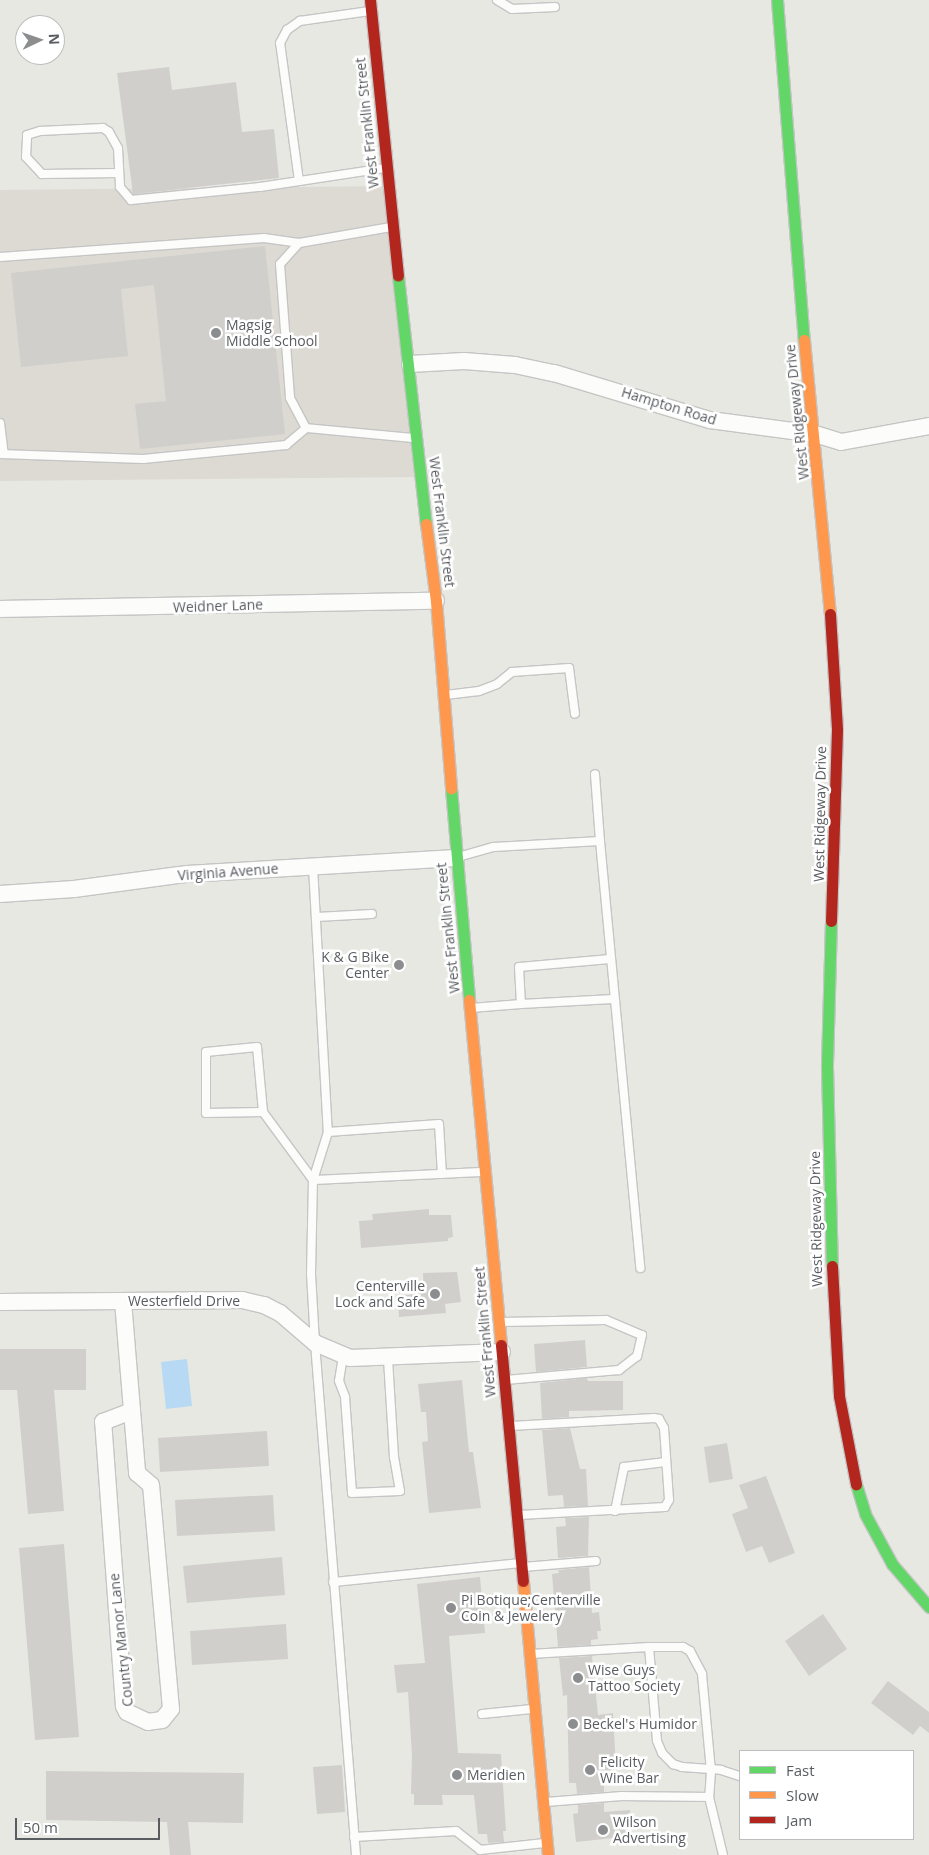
<!DOCTYPE html>
<style>
body{margin:0}
#map{position:relative;width:929px;height:1855px;overflow:hidden;background:#e8e8e3;font-family:"Open Sans",sans-serif}
div>[style]{position:absolute}
[style*='--x']{left:calc(var(--x)*1px);top:calc(var(--y)*1px);width:calc(var(--w)*1px);rotate:calc(var(--a)*1deg)}
.education>*{inset:0;background:#dcdad2}
.water>*{inset:0;background:#b7d9f3}
.building>*{inset:0;background:#d0cfcc}
.roads{filter:drop-shadow(1px 0 #c5c5c5) drop-shadow(-1px 0 #c5c5c5) drop-shadow(0 1px #c5c5c5) drop-shadow(0 -1px #c5c5c5)}
.lane>*{height:8px;margin:-4px;padding:0 4px;transform-origin:4px;border-radius:4px;background:#fcfcfb}
.street>*{height:16px;margin:-8px;padding:0 8px;transform-origin:8px;border-radius:8px;background:#fcfcfb}
.fast>*{height:11px;margin:-5.5px;padding:0 5.5px;transform-origin:5.5px;border-radius:5.5px;background:#63d668}
.slow>*{height:11px;margin:-5.5px;padding:0 5.5px;transform-origin:5.5px;border-radius:5.5px;background:#ff974d}
.jam>*{height:11px;margin:-5.5px;padding:0 5.5px;transform-origin:5.5px;border-radius:5.5px;background:#b3261e}
.dots>*{width:14px;height:14px;translate:-50% -50%;box-sizing:border-box;border:2px solid #fff;border-radius:50%}
span{translate:-50% -50%;white-space:nowrap;text-align:center;line-height:1.15;-webkit-text-stroke:5px #fff;paint-order:stroke}
.street-label{font-size:14px;color:#595c60}
.poi-label{font-size:14px;color:#595c60}
.left{translate:0 -50%;text-align:left}
.right{translate:-100% -50%;text-align:right}
.legend{position:absolute;left:739px;top:1750px;width:175px;height:90px;box-sizing:border-box;background:#fff;border:1px solid #bdbebf;margin:0;padding:6px 9px;list-style:none;font-size:15px;color:#595c60}
.legend li{display:flex;align-items:center;gap:10px;height:25px}
.legend b{width:25px;border:1px solid #bdbebf}
.north{position:absolute;left:15px;top:15px;width:50px;height:50px;box-sizing:border-box;background:#fff;border:1px solid #bdbebf;border-radius:50%;rotate:87deg;font-size:14px;font-weight:700;line-height:20px;text-align:center;color:#595c60}
.north::after{content:'';display:block;margin:auto;width:18px;height:22px;background:#8b8d8e;clip-path:polygon(50% 0,100% 100%,50% 72%,0 100%)}
.scale{position:absolute;left:15px;top:1818px;width:145px;height:22px;box-sizing:border-box;border:2px solid #595c60;border-top:0;padding-left:6px;font-size:15px;line-height:18px;white-space:nowrap;color:#595c60;-webkit-text-stroke:4px #fff;paint-order:stroke}
</style>
<div id="map">
<div class="education">
<div style="clip-path:polygon(388px 186px,422px 477px,0 481px,0 190px)"></div>
</div>
<div class="water">
<div style="clip-path:polygon(187px 1359px,192px 1406px,166px 1409px,161px 1362px)"></div>
</div>
<div class="building">
<div style="clip-path:polygon(169px 67px,172px 90px,236px 82px,242px 132px,274px 129px,279px 178px,133px 194px,117px 73px)"></div>
<div style="clip-path:polygon(265px 246px,285px 434px,140px 449px,135px 404px,166px 401px,154px 285px,121px 289px,128px 356px,21px 367px,11px 273px)"></div>
<div style="clip-path:polygon(429px 1209px,429px 1215px,451px 1215px,453px 1237px,448px 1238px,448px 1241px,361px 1248px,359px 1221px,373px 1220px,372px 1214px)"></div>
<div style="clip-path:polygon(457px 1272px,461px 1302px,445px 1304px,446px 1313px,399px 1317px,398px 1296px,424px 1293px,423px 1273px)"></div>
<div style="clip-path:polygon(585px 1340px,587px 1367px,536px 1372px,534px 1344px)"></div>
<div style="clip-path:polygon(0 1349px,86px 1349px,86px 1390px,54px 1390px,64px 1511px,28px 1514px,17px 1390px,0 1390px)"></div>
<div style="clip-path:polygon(587px 1378px,588px 1381px,623px 1381px,623px 1410px,569px 1411px,569px 1417px,542px 1419px,540px 1383px)"></div>
<div style="clip-path:polygon(462px 1380px,469px 1452px,473px 1452px,481px 1508px,429px 1513px,422px 1442px,428px 1441px,426px 1412px,421px 1412px,418px 1384px)"></div>
<div style="clip-path:polygon(570px 1428px,580px 1469px,586px 1469px,588px 1506px,564px 1507px,563px 1495px,548px 1496px,542px 1430px)"></div>
<div style="clip-path:polygon(267px 1431px,269px 1466px,160px 1472px,158px 1438px)"></div>
<div style="clip-path:polygon(727px 1443px,733px 1479px,709px 1483px,704px 1447px)"></div>
<div style="clip-path:polygon(766px 1476px,795px 1553px,769px 1563px,762px 1546px,746px 1552px,732px 1514px,748px 1508px,739px 1485px)"></div>
<div style="clip-path:polygon(273px 1495px,275px 1531px,177px 1536px,175px 1500px)"></div>
<div style="clip-path:polygon(589px 1517px,588px 1556px,558px 1558px,556px 1527px,566px 1526px,565px 1518px)"></div>
<div style="clip-path:polygon(64px 1544px,79px 1737px,35px 1740px,19px 1548px)"></div>
<div style="clip-path:polygon(282px 1557px,285px 1595px,187px 1603px,183px 1566px)"></div>
<div style="clip-path:polygon(589px 1567px,592px 1613px,599px 1612px,601px 1631px,597px 1631px,598px 1639px,591px 1640px,591px 1645px,558px 1647px,552px 1574px,559px 1573px,558px 1570px)"></div>
<div style="clip-path:polygon(480px 1577px,485px 1633px,449px 1636px,458px 1753px,501px 1754px,506px 1831px,503px 1831px,504px 1842px,488px 1843px,487px 1834px,478px 1834px,474px 1795px,442px 1795px,443px 1805px,414px 1805px,414px 1794px,411px 1794px,412px 1755px,408px 1692px,397px 1693px,394px 1665px,425px 1663px,417px 1584px)"></div>
<div style="clip-path:polygon(823px 1614px,847px 1649px,809px 1676px,785px 1641px)"></div>
<div style="clip-path:polygon(286px 1624px,288px 1659px,192px 1665px,190px 1631px)"></div>
<div style="clip-path:polygon(592px 1656px,598px 1715px,613px 1713px,616px 1768px,611px 1769px,611px 1781px,604px 1781px,604px 1792px,577px 1794px,576px 1783px,569px 1783px,567px 1695px,563px 1696px,559px 1658px)"></div>
<div style="clip-path:polygon(888px 1681px,929px 1712px,929px 1733px,920px 1726px,913px 1735px,871px 1703px)"></div>
<div style="clip-path:polygon(342px 1765px,345px 1812px,317px 1814px,313px 1767px)"></div>
<div style="clip-path:polygon(46px 1771px,244px 1773px,243px 1823px,188px 1822px,191px 1855px,170px 1855px,167px 1822px,46px 1820px)"></div>
<div style="clip-path:polygon(604px 1803px,604px 1812px,630px 1810px,632px 1836px,576px 1842px,573px 1814px,578px 1813px,578px 1805px)"></div>
</div>
<div class="roads">
<div class="lane">
<div style="--x:497;--y:0;--w:17;--a:31"></div>
<div style="--x:512;--y:9;--w:43;--a:-2.7"></div>
<div style="--x:119;--y:173;--w:77;--a:179.3"></div>
<div style="--x:42;--y:174;--w:23;--a:-133"></div>
<div style="--x:26;--y:157;--w:22;--a:-87"></div>
<div style="--x:27;--y:135;--w:14;--a:-17"></div>
<div style="--x:40;--y:131;--w:63;--a:-2.7"></div>
<div style="--x:103;--y:128;--w:7;--a:34"></div>
<div style="--x:109;--y:132;--w:18;--a:61"></div>
<div style="--x:118;--y:148;--w:39;--a:87"></div>
<div style="--x:120;--y:187;--w:17;--a:50"></div>
<div style="--x:131;--y:200;--w:130;--a:-5.8"></div>
<div style="--x:260;--y:187;--w:126;--a:-8.6"></div>
<div style="--x:299;--y:181;--w:139;--a:-97.8"></div>
<div style="--x:280;--y:43;--w:15;--a:-62"></div>
<div style="--x:287;--y:30;--w:16;--a:-35"></div>
<div style="--x:300;--y:21;--w:70;--a:-8.2"></div>
<div style="--x:391;--y:227;--w:93;--a:170.1"></div>
<div style="--x:299;--y:243;--w:28;--a:132"></div>
<div style="--x:280;--y:264;--w:134;--a:85.7"></div>
<div style="--x:290;--y:398;--w:34;--a:62"></div>
<div style="--x:306;--y:428;--w:106;--a:5.4"></div>
<div style="--x:0;--y:257;--w:265;--a:-4.1"></div>
<div style="--x:264;--y:238;--w:35;--a:8"></div>
<div style="--x:0;--y:423;--w:31;--a:83"></div>
<div style="--x:0;--y:454;--w:143;--a:2"></div>
<div style="--x:143;--y:459;--w:144;--a:-5.6"></div>
<div style="--x:286;--y:445;--w:26;--a:-40"></div>
<div style="--x:446;--y:695;--w:33;--a:-7"></div>
<div style="--x:479;--y:691;--w:19;--a:-21"></div>
<div style="--x:497;--y:684;--w:19;--a:-39"></div>
<div style="--x:512;--y:672;--w:57;--a:-4"></div>
<div style="--x:569;--y:668;--w:46;--a:82.6"></div>
<div style="--x:600;--y:841;--w:429;--a:84.6"></div>
<div style="--x:458;--y:857;--w:37;--a:-16"></div>
<div style="--x:494;--y:847;--w:106;--a:-3.2"></div>
<div style="--x:600;--y:841;--w:67;--a:-94.3"></div>
<div style="--x:313;--y:867;--w:265;--a:86.8"></div>
<div style="--x:328;--y:1132;--w:111;--a:-4.1"></div>
<div style="--x:439;--y:1124;--w:50;--a:86.6"></div>
<div style="--x:316;--y:917;--w:56;--a:-3.1"></div>
<div style="--x:610;--y:959;--w:91;--a:175"></div>
<div style="--x:519;--y:967;--w:37;--a:87"></div>
<div style="--x:521;--y:1004;--w:92;--a:-3.1"></div>
<div style="--x:471;--y:1008;--w:50;--a:-4.6"></div>
<div style="--x:263;--y:1112;--w:57;--a:179"></div>
<div style="--x:206;--y:1113;--w:61;--a:-90"></div>
<div style="--x:206;--y:1052;--w:51;--a:-5.6"></div>
<div style="--x:257;--y:1047;--w:65;--a:84.7"></div>
<div style="--x:263;--y:1112;--w:84;--a:53.7"></div>
<div style="--x:313;--y:1180;--w:50;--a:-72.6"></div>
<div style="--x:501;--y:1322;--w:105;--a:-1.1"></div>
<div style="--x:606;--y:1320;--w:39;--a:23"></div>
<div style="--x:642;--y:1335;--w:22;--a:103"></div>
<div style="--x:637;--y:1356;--w:23;--a:142"></div>
<div style="--x:619;--y:1370;--w:114;--a:175"></div>
<div style="--x:343;--y:1356;--w:25;--a:99"></div>
<div style="--x:339;--y:1381;--w:17;--a:69"></div>
<div style="--x:345;--y:1397;--w:96;--a:85.8"></div>
<div style="--x:352;--y:1493;--w:48;--a:-2.4"></div>
<div style="--x:400;--y:1491;--w:35;--a:-100"></div>
<div style="--x:394;--y:1457;--w:99;--a:-93.5"></div>
<div style="--x:510;--y:1426;--w:144;--a:-3.2"></div>
<div style="--x:654;--y:1418;--w:5;--a:11"></div>
<div style="--x:659;--y:1419;--w:10;--a:61"></div>
<div style="--x:664;--y:1428;--w:72;--a:86"></div>
<div style="--x:669;--y:1500;--w:8;--a:120"></div>
<div style="--x:665;--y:1507;--w:146;--a:176.9"></div>
<div style="--x:615;--y:1511;--w:45;--a:-78.4"></div>
<div style="--x:624;--y:1467;--w:42;--a:-6.8"></div>
<div style="--x:523;--y:1567;--w:73;--a:-4.7"></div>
<div style="--x:333;--y:1582;--w:187;--a:-5.8"></div>
<div style="--x:649;--y:1647;--w:94;--a:85.1"></div>
<div style="--x:657;--y:1741;--w:13;--a:67"></div>
<div style="--x:662;--y:1753;--w:16;--a:45"></div>
<div style="--x:673;--y:1764;--w:9;--a:18"></div>
<div style="--x:682;--y:1767;--w:39;--a:4"></div>
<div style="--x:721;--y:1770;--w:20;--a:18"></div>
<div style="--x:530;--y:1654;--w:119;--a:-3.4"></div>
<div style="--x:649;--y:1647;--w:34;--a:0"></div>
<div style="--x:683;--y:1647;--w:8;--a:30"></div>
<div style="--x:690;--y:1651;--w:26;--a:62"></div>
<div style="--x:702;--y:1674;--w:97;--a:84.7"></div>
<div style="--x:711;--y:1771;--w:26;--a:94"></div>
<div style="--x:709;--y:1797;--w:60;--a:76.4"></div>
<div style="--x:482;--y:1714;--w:50;--a:-5.7"></div>
<div style="--x:546;--y:1802;--w:76;--a:-4.5"></div>
<div style="--x:622;--y:1796;--w:87;--a:0.7"></div>
<div style="--x:354;--y:1837;--w:102;--a:-3.4"></div>
<div style="--x:456;--y:1831;--w:31;--a:38"></div>
<div style="--x:480;--y:1850;--w:65;--a:-6.1"></div>
<div style="--x:356;--y:1855;--w:514;--a:-94.58"></div>
<div style="--x:315;--y:1343;--w:69;--a:-93.3"></div>
<div style="--x:311;--y:1274;--w:94;--a:-88.8"></div>
<div style="--x:313;--y:1180;--w:169;--a:-2.7"></div>
</div>
<div class="street">
<div style="--x:410;--y:364;--w:54;--a:-3.2"></div>
<div style="--x:464;--y:361;--w:51;--a:4.5"></div>
<div style="--x:515;--y:365;--w:40;--a:12"></div>
<div style="--x:554;--y:373;--w:163;--a:16.8"></div>
<div style="--x:710;--y:420;--w:106;--a:7.6"></div>
<div style="--x:815;--y:434;--w:27;--a:17"></div>
<div style="--x:841;--y:442;--w:89;--a:-10.3"></div>
<div style="--x:0;--y:609;--w:436;--a:-1.1"></div>
<div style="--x:0;--y:894;--w:74;--a:-3.9"></div>
<div style="--x:74;--y:889;--w:114;--a:-7.6"></div>
<div style="--x:187;--y:874;--w:269;--a:-3.4"></div>
<div style="--x:123;--y:1301;--w:173;--a:85.3"></div>
<div style="--x:137;--y:1473;--w:18;--a:41"></div>
<div style="--x:151;--y:1485;--w:225;--a:84.9"></div>
<div style="--x:171;--y:1709;--w:14;--a:129"></div>
<div style="--x:162;--y:1720;--w:14;--a:172"></div>
<div style="--x:148;--y:1722;--w:23;--a:-155"></div>
<div style="--x:127;--y:1712;--w:7;--a:-117"></div>
<div style="--x:124;--y:1706;--w:285;--a:-94.2"></div>
<div style="--x:103;--y:1422;--w:31;--a:-21"></div>
<div style="--x:0;--y:1302;--w:242;--a:-0.5"></div>
<div style="--x:242;--y:1300;--w:23;--a:13"></div>
<div style="--x:264;--y:1305;--w:18;--a:27"></div>
<div style="--x:280;--y:1313;--w:46;--a:40.6"></div>
<div style="--x:315;--y:1343;--w:38;--a:23"></div>
<div style="--x:350;--y:1358;--w:152;--a:-2.3"></div>
</div>
<div class="fast">
<div style="--x:777;--y:0;--w:341;--a:85.5"></div>
<div style="--x:398;--y:276;--w:250;--a:83.6"></div>
<div style="--x:451;--y:788;--w:213;--a:85.1"></div>
<div style="--x:831;--y:921;--w:146;--a:91.6"></div>
<div style="--x:827;--y:1067;--w:199;--a:88.6"></div>
<div style="--x:856;--y:1484;--w:31;--a:73"></div>
<div style="--x:865;--y:1514;--w:57;--a:61.6"></div>
<div style="--x:892;--y:1564;--w:57;--a:49.3"></div>
</div>
<div class="slow">
<div style="--x:804;--y:340;--w:275;--a:84.6"></div>
<div style="--x:426;--y:524;--w:78;--a:82.6"></div>
<div style="--x:436;--y:601;--w:188;--a:85.4"></div>
<div style="--x:469;--y:1000;--w:346;--a:84.7"></div>
<div style="--x:523;--y:1581;--w:275;--a:84.8"></div>
</div>
<div class="jam">
<div style="--x:370;--y:0;--w:277;--a:84.2"></div>
<div style="--x:830;--y:614;--w:116;--a:86.5"></div>
<div style="--x:837;--y:730;--w:191;--a:91.8"></div>
<div style="--x:832;--y:1266;--w:130;--a:86.9"></div>
<div style="--x:839;--y:1396;--w:90;--a:79.1"></div>
<div style="--x:501;--y:1345;--w:237;--a:84.7"></div>
</div>
</div>
<div class="dots">
<div style="left:216px;top:333px;background:#8b8d8e"></div>
<div style="left:399px;top:965px;background:#8b8d8e"></div>
<div style="left:435px;top:1294px;background:#8b8d8e"></div>
<div style="left:451px;top:1608px;background:#8b8d8e"></div>
<div style="left:578px;top:1678px;background:#8b8d8e"></div>
<div style="left:573px;top:1724px;background:#8b8d8e"></div>
<div style="left:590px;top:1770px;background:#8b8d8e"></div>
<div style="left:457px;top:1775px;background:#8b8d8e"></div>
<div style="left:603px;top:1830px;background:#8b8d8e"></div>
</div>
<div class="street-label">
<span style="left:367px;top:123px;rotate:-96deg">West Franklin Street</span>
<span style="left:669px;top:406px;rotate:17deg">Hampton Road</span>
<span style="left:797px;top:412px;rotate:-96deg">West Ridgeway Drive</span>
<span style="left:442px;top:522px;rotate:83deg">West Franklin Street</span>
<span style="left:218px;top:606px;rotate:-2deg">Weidner Lane</span>
<span style="left:820px;top:814px;rotate:-89deg">West Ridgeway Drive</span>
<span style="left:228px;top:872px;rotate:-4deg">Virginia Avenue</span>
<span style="left:448px;top:928px;rotate:-96deg">West Franklin Street</span>
<span style="left:816px;top:1219px;rotate:-91deg">West Ridgeway Drive</span>
<span style="left:184px;top:1301px">Westerfield Drive</span>
<span style="left:485px;top:1332px;rotate:-95deg">West Franklin Street</span>
<span style="left:121px;top:1640px;rotate:-96deg">Country Manor Lane</span>
</div>
<div class="poi-label">
<span class="left" style="left:226px;top:333px">Magsig<br>Middle School</span>
<span class="right" style="left:389px;top:965px">K &amp; G Bike<br>Center</span>
<span class="right" style="left:425px;top:1294px">Centerville<br>Lock and Safe</span>
<span class="left" style="left:461px;top:1608px">Pi Botique;Centerville<br>Coin &amp; Jewelery</span>
<span class="left" style="left:588px;top:1678px">Wise Guys<br>Tattoo Society</span>
<span class="left" style="left:583px;top:1724px">Beckel's Humidor</span>
<span class="left" style="left:600px;top:1770px">Felicity<br>Wine Bar</span>
<span class="left" style="left:467px;top:1775px">Meridien</span>
<span class="left" style="left:613px;top:1830px">Wilson<br>Advertising</span>
</div>
<ul class="legend">
<li><b style="height:6px;background:#63d668"></b>Fast</li>
<li><b style="height:6px;background:#ff974d"></b>Slow</li>
<li><b style="height:6px;background:#b3261e"></b>Jam</li>
</ul>
<div class="north">N</div>
<div class="scale">50 m</div>
</div>
